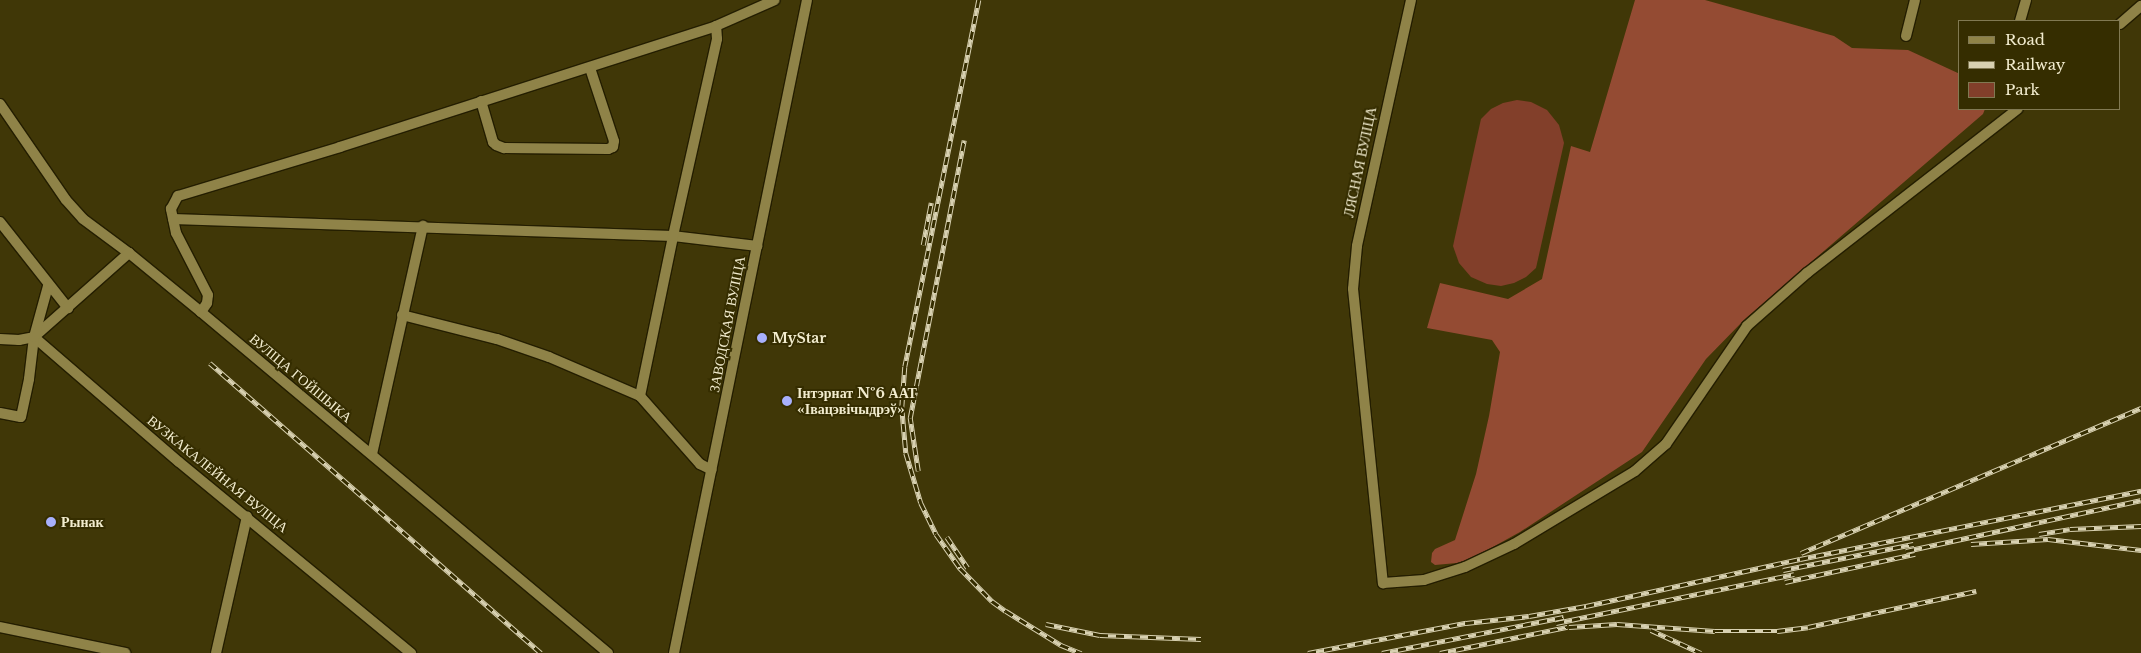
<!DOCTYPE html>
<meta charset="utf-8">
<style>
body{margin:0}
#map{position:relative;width:2141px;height:653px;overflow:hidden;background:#403707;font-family:"Libre Baskerville",serif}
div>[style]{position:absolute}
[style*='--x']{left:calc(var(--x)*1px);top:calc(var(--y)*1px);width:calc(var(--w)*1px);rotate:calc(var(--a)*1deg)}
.green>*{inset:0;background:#823f2a}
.forest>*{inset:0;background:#944b33}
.roads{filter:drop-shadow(1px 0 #241e00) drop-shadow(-1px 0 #241e00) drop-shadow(0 1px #241e00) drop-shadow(0 -1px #241e00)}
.minor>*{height:10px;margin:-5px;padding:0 5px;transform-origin:5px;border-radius:5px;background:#8f8348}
.rail>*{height:4.5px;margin-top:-2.25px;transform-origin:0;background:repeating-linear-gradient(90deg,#352d00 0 8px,#d8d1b1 0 16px);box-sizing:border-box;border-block:1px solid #d8d1b1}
.dots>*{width:14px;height:14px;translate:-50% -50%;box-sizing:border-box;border:2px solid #352d00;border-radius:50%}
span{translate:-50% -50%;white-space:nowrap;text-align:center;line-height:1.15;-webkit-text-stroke:4px #352d00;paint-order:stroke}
.street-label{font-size:14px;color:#f2ecce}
.poi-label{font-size:14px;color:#f2ecce;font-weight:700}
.left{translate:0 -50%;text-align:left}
.legend{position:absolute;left:1958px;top:20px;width:162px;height:90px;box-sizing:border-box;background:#352d00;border:1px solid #817952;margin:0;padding:6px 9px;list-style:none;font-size:15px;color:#f2ecce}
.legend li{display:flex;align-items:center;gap:10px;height:25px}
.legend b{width:25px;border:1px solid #817952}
</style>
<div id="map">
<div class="green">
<div style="clip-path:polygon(1517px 100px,1531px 102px,1547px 110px,1559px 125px,1564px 143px,1536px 268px,1526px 277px,1514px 283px,1501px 286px,1487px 284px,1471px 277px,1459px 263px,1453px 246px,1481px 119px,1491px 109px,1503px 103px)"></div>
</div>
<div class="forest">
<div style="clip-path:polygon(1635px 0,1705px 0,1834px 36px,1852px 48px,1908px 50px,1960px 74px,1960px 109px,1985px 109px,1983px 114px,1745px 319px,1706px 359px,1642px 452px,1520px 532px,1473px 558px,1457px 563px,1435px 565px,1431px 562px,1432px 553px,1435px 549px,1455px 540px,1476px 474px,1489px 416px,1500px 352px,1492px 340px,1427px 328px,1440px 283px,1508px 299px,1542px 279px,1571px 146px,1590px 152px)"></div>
</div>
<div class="roads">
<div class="minor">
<div style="--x:1411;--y:0;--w:252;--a:102.4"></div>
<div style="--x:1357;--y:246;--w:43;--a:95.3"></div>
<div style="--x:1353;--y:289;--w:296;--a:84.2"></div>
<div style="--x:1383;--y:583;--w:41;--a:-4.2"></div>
<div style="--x:1424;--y:580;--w:43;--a:-17.6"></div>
<div style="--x:1465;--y:567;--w:54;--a:-25.1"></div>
<div style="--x:1514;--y:544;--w:141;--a:-31.1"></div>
<div style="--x:1635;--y:471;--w:41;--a:-41.1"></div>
<div style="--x:1666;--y:444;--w:143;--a:-55.5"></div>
<div style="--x:1747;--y:326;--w:80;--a:-41.5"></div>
<div style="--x:1807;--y:273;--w:267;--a:-37.9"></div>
<div style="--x:2020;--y:21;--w:22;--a:-74"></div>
<div style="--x:2120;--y:24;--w:28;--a:-41"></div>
<div style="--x:1906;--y:36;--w:37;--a:-76"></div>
<div style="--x:481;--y:101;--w:43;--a:73.7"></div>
<div style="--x:493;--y:142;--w:4;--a:45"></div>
<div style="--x:496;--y:145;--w:9;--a:21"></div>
<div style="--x:504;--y:148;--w:104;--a:0.6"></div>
<div style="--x:608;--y:149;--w:5;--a:-22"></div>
<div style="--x:613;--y:147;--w:6;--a:-81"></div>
<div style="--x:614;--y:141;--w:77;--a:-108.2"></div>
<div style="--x:0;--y:104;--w:116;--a:55.5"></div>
<div style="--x:66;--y:200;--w:25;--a:48"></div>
<div style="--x:83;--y:219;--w:57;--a:36.5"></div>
<div style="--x:129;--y:253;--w:93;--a:39.3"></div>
<div style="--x:201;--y:312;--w:531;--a:39.96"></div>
<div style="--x:173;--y:219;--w:500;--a:1.95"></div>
<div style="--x:673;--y:236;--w:85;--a:6.8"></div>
<div style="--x:0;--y:222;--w:110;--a:51.7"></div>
<div style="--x:201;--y:312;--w:11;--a:-56"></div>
<div style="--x:207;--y:303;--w:8;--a:-83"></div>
<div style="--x:208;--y:295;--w:70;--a:-117.3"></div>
<div style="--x:176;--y:233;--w:25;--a:-102"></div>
<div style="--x:171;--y:209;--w:15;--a:-62"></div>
<div style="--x:178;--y:196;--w:169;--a:-16.8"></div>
<div style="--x:340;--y:147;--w:395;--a:-17.8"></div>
<div style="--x:716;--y:26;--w:64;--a:-23.8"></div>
<div style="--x:402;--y:315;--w:98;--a:14.2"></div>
<div style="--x:497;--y:339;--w:55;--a:19.1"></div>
<div style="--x:549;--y:357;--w:99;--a:23.2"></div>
<div style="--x:640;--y:396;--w:91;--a:48.6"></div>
<div style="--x:700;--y:464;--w:13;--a:27"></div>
<div style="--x:34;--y:337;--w:191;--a:40.8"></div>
<div style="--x:179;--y:462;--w:301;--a:39.5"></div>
<div style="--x:0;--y:339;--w:19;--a:3"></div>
<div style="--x:19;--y:340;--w:15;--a:-11"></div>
<div style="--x:34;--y:337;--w:127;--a:-41.5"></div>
<div style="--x:640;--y:396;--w:163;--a:-78.3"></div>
<div style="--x:673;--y:236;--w:202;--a:-77.4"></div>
<div style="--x:717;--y:39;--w:13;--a:-94"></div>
<div style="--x:0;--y:413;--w:21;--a:11"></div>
<div style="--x:21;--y:417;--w:39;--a:-78"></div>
<div style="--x:29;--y:379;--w:42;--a:-83.2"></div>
<div style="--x:34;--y:337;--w:53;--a:-74.6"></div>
<div style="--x:372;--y:454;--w:234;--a:-77.4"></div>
<div style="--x:0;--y:627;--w:128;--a:11.7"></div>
<div style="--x:216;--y:653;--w:140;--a:-77.2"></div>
<div style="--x:674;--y:653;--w:666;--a:-78.49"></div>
</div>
</div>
<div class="rail">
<div style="--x:979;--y:0;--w:374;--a:101.4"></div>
<div style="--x:905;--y:367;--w:41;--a:94.2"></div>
<div style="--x:902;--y:408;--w:45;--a:84.9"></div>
<div style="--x:906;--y:453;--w:52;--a:73.3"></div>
<div style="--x:921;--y:503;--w:34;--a:64"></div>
<div style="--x:936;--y:534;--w:42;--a:54.8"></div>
<div style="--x:960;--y:568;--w:46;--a:45.9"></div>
<div style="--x:992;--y:601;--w:17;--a:36"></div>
<div style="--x:1006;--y:611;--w:65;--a:31.7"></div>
<div style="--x:1061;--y:645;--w:22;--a:22"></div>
<div style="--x:923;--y:245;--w:43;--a:-79.2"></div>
<div style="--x:210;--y:363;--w:440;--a:41.2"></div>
<div style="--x:918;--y:471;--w:54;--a:-98.6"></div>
<div style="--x:910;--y:418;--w:283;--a:-79"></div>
<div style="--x:2039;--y:534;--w:31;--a:-9"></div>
<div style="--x:2070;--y:529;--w:71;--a:-2.4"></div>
<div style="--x:947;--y:537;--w:37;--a:56"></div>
<div style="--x:1971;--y:544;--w:77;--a:-3.7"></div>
<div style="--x:2048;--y:539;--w:94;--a:6.7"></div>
<div style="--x:1906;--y:551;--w:240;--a:-12.2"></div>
<div style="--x:1801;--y:553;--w:370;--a:-23.1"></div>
<div style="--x:1783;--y:570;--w:133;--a:-11.3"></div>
<div style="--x:1785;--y:582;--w:133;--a:-12.2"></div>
<div style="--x:1556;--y:623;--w:243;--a:-11.6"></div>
<div style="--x:1046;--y:624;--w:55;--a:11.5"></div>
<div style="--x:1100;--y:635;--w:101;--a:2.3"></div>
<div style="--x:1569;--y:627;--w:48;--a:-3.6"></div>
<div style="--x:1617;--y:624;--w:98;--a:4.1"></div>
<div style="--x:1715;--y:631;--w:62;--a:0"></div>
<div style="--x:1777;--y:631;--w:31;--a:-7"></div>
<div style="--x:1808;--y:627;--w:172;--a:-12.1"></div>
<div style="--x:1651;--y:630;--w:55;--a:24.7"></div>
<div style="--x:1308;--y:653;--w:161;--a:-10.8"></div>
<div style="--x:1466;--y:623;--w:63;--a:-6.3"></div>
<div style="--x:1529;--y:616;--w:58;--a:-10"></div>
<div style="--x:1586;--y:606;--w:219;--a:-12.4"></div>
<div style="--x:1800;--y:559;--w:348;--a:-11.3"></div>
<div style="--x:1382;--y:653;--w:185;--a:-11.2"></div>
<div style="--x:1440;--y:653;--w:130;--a:-11.6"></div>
</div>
<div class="dots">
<div style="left:762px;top:338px;background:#a8b0fc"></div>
<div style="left:787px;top:401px;background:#a8b0fc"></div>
<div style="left:51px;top:522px;background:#a8b0fc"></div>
</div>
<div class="street-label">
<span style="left:1360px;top:162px;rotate:-78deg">ЛЯСНАЯ ВУЛІЦА</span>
<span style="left:727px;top:324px;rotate:-79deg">ЗАВОДСКАЯ ВУЛІЦА</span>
<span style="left:301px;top:378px;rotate:40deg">ВУЛІЦА ГОЙШЫКА</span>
<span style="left:218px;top:474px;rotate:39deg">ВУЗКАКАЛЕЙНАЯ ВУЛІЦА</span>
</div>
<div class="poi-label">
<span class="left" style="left:772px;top:338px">MyStar</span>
<span class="left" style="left:797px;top:401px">Інтэрнат №6 ААТ<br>«Івацэвічыдрэў»</span>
<span class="left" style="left:61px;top:522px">Рынак</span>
</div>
<ul class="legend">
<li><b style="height:6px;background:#8f8348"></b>Road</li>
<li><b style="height:6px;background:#d8d1b1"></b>Railway</li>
<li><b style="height:14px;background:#823f2a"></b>Park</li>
</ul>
</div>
